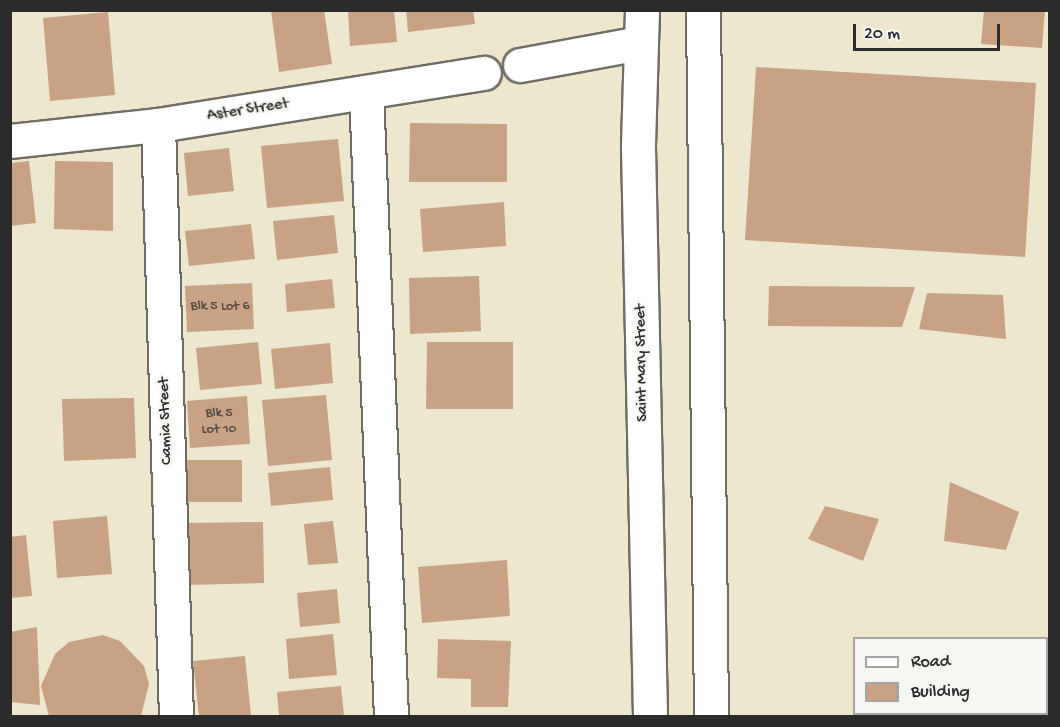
<!DOCTYPE html>
<style>
body{margin:0}
#map{position:relative;width:1060px;height:727px;overflow:hidden;background:#ece7cd;font-family:"Gochi Hand",sans-serif}
div>[style]{position:absolute}
[style*='--x']{left:calc(var(--x)*1px);top:calc(var(--y)*1px);width:calc(var(--w)*1px);rotate:calc(var(--a)*1deg)}
.building>*{inset:0;background:#c8a282}
.roads{filter:drop-shadow(2px 0 #6f6d64) drop-shadow(-2px 0 #6f6d64) drop-shadow(0 2px #6f6d64) drop-shadow(0 -2px #6f6d64)}
.minor>*{height:33px;margin:-16.5px;padding:0 16.5px;transform-origin:16.5px;border-radius:16.5px;background:#fff}
span{translate:-50% -50%;white-space:nowrap;text-align:center;line-height:1.15;-webkit-text-stroke:4.5px #f6f6f2;paint-order:stroke}
.number-label{font-size:14px;color:#524941}
.number-label span{-webkit-text-stroke-width:0}
.street-label{font-size:16px;color:#2b2b2b}
.frame{position:absolute;inset:0;border:12px solid #2b2b2b;pointer-events:none}
.legend{position:absolute;left:853px;top:637px;width:195px;height:78px;box-sizing:border-box;background:#f6f6f2;border:2px solid #a5a5a2;margin:0;padding:8px 10px;list-style:none;font-size:18px;color:#2b2b2b}
.legend li{display:flex;align-items:center;gap:12px;height:30px}
.legend b{width:30px;border:2px solid #a5a5a2}
.scale{position:absolute;left:853px;top:24px;width:147px;height:27px;box-sizing:border-box;border:3px solid #2b2b2b;border-top:0;padding-left:8px;font-size:18px;line-height:21px;white-space:nowrap;color:#2b2b2b;-webkit-text-stroke:4px #f6f6f2;paint-order:stroke}
</style>
<div id="map">
<div class="building">
<div style="clip-path:polygon(271px 10px,324px 10px,332px 64px,279px 72px)"></div>
<div style="clip-path:polygon(348px 10px,394px 10px,397px 42px,350px 46px)"></div>
<div style="clip-path:polygon(406px 10px,473px 10px,475px 24px,408px 32px)"></div>
<div style="clip-path:polygon(984px 10px,1045px 10px,1042px 48px,981px 44px)"></div>
<div style="clip-path:polygon(108px 12px,115px 95px,50px 101px,43px 18px)"></div>
<div style="clip-path:polygon(756px 67px,1036px 83px,1025px 257px,745px 240px)"></div>
<div style="clip-path:polygon(410px 123px,507px 124px,507px 182px,409px 182px)"></div>
<div style="clip-path:polygon(338px 139px,344px 201px,267px 208px,261px 146px)"></div>
<div style="clip-path:polygon(229px 148px,234px 191px,188px 196px,184px 153px)"></div>
<div style="clip-path:polygon(29px 161px,36px 223px,10px 226px,10px 163px)"></div>
<div style="clip-path:polygon(55px 161px,113px 162px,113px 231px,54px 229px)"></div>
<div style="clip-path:polygon(504px 202px,506px 246px,423px 252px,420px 209px)"></div>
<div style="clip-path:polygon(334px 215px,338px 253px,277px 260px,273px 221px)"></div>
<div style="clip-path:polygon(251px 224px,255px 259px,189px 266px,185px 231px)"></div>
<div style="clip-path:polygon(479px 276px,481px 331px,410px 334px,409px 278px)"></div>
<div style="clip-path:polygon(332px 279px,335px 308px,287px 312px,285px 284px)"></div>
<div style="clip-path:polygon(252px 283px,254px 329px,187px 332px,185px 286px)"></div>
<div style="clip-path:polygon(769px 286px,915px 287px,902px 327px,768px 326px)"></div>
<div style="clip-path:polygon(927px 293px,1003px 295px,1006px 339px,919px 329px)"></div>
<div style="clip-path:polygon(258px 342px,262px 384px,200px 390px,196px 348px)"></div>
<div style="clip-path:polygon(427px 342px,513px 342px,513px 409px,426px 409px)"></div>
<div style="clip-path:polygon(330px 343px,333px 383px,275px 389px,271px 349px)"></div>
<div style="clip-path:polygon(326px 395px,332px 460px,268px 466px,262px 400px)"></div>
<div style="clip-path:polygon(247px 396px,250px 444px,190px 448px,187px 401px)"></div>
<div style="clip-path:polygon(134px 398px,136px 458px,64px 461px,62px 399px)"></div>
<div style="clip-path:polygon(186px 460px,242px 460px,242px 502px,186px 502px)"></div>
<div style="clip-path:polygon(330px 467px,333px 500px,271px 506px,268px 473px)"></div>
<div style="clip-path:polygon(950px 482px,1019px 512px,1006px 550px,944px 541px)"></div>
<div style="clip-path:polygon(825px 506px,879px 519px,863px 561px,808px 539px)"></div>
<div style="clip-path:polygon(107px 516px,112px 574px,57px 578px,53px 521px)"></div>
<div style="clip-path:polygon(333px 521px,338px 563px,308px 565px,304px 524px)"></div>
<div style="clip-path:polygon(263px 522px,264px 583px,188px 585px,186px 523px)"></div>
<div style="clip-path:polygon(26px 535px,32px 596px,10px 598px,10px 537px)"></div>
<div style="clip-path:polygon(507px 560px,510px 616px,422px 623px,418px 567px)"></div>
<div style="clip-path:polygon(337px 589px,340px 623px,300px 627px,297px 593px)"></div>
<div style="clip-path:polygon(37px 627px,40px 705px,10px 702px,10px 632px)"></div>
<div style="clip-path:polygon(333px 634px,337px 675px,289px 679px,286px 639px)"></div>
<div style="clip-path:polygon(103px 635px,120px 641px,144px 666px,149px 684px,141px 716px,49px 716px,41px 686px,55px 654px,69px 642px)"></div>
<div style="clip-path:polygon(438px 639px,511px 641px,508px 707px,471px 707px,471px 679px,437px 678px)"></div>
<div style="clip-path:polygon(245px 656px,251px 716px,199px 716px,193px 661px)"></div>
<div style="clip-path:polygon(341px 686px,344px 716px,279px 716px,277px 692px)"></div>
</div>
<div class="roads">
<div class="minor">
<div style="--x:642;--y:10;--w:137;--a:91.7"></div>
<div style="--x:638;--y:147;--w:569;--a:88.79"></div>
<div style="--x:703;--y:10;--w:706;--a:89.35"></div>
<div style="--x:520;--y:65;--w:122;--a:-10.4"></div>
<div style="--x:366;--y:92;--w:625;--a:87.71"></div>
<div style="--x:158;--y:125;--w:591;--a:88.26"></div>
<div style="--x:10;--y:141;--w:149;--a:-6.2"></div>
<div style="--x:158;--y:125;--w:330;--a:-9.1"></div>
</div>
</div>
<div class="number-label">
<span style="left:220px;top:307px">Blk 5 Lot 6</span>
<span style="left:219px;top:422px">Blk 5<br>Lot 10</span>
</div>
<div class="street-label">
<span style="left:248px;top:111px;rotate:-9deg">Aster Street</span>
<span style="left:643px;top:363px;rotate:-91deg">Saint Mary Street</span>
<span style="left:167px;top:421px;rotate:-92deg">Camia Street</span>
</div>
<div class="frame"></div>
<ul class="legend">
<li><b style="height:8px;background:#fff"></b>Road</li>
<li><b style="height:16px;background:#c8a282"></b>Building</li>
</ul>
<div class="scale">20 m</div>
</div>
